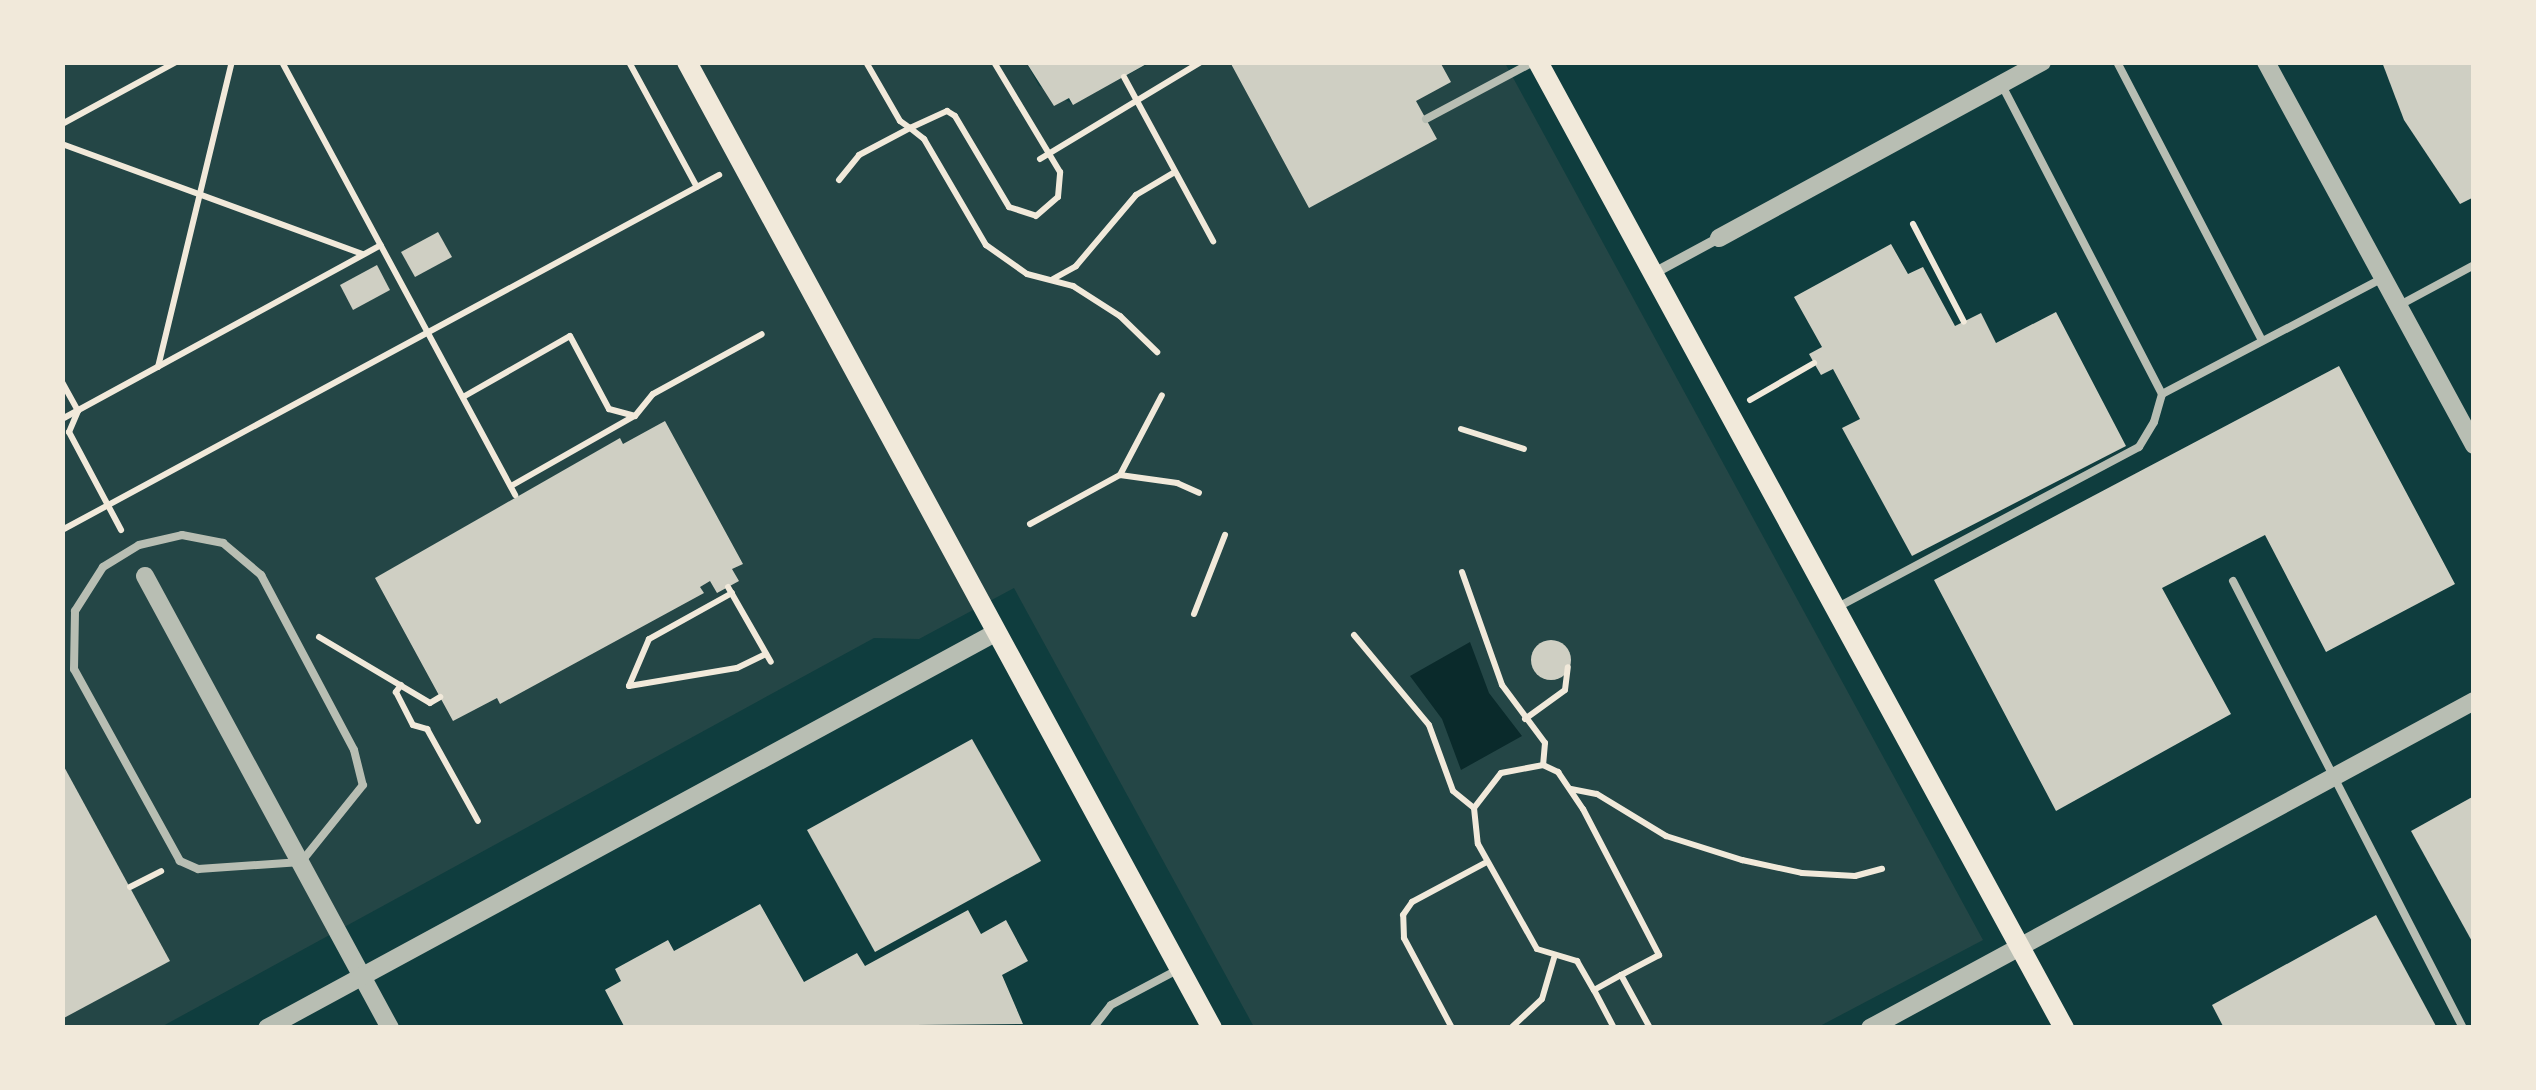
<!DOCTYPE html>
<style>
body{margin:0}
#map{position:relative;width:2536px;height:1090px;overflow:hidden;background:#0f3d3e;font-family:"Roboto Serif",serif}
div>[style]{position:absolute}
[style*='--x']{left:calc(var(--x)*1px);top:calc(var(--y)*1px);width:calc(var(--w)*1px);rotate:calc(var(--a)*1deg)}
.green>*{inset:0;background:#244646}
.water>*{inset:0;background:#0a2a2b}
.building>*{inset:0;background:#cfcfc3}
.round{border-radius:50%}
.path>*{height:6px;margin:-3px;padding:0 3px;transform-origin:3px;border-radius:3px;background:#f1e9da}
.service>*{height:8px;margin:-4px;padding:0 4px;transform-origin:4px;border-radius:4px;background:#b8beb3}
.minor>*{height:10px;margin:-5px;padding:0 5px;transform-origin:5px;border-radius:5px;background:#b8beb3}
.tertiary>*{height:18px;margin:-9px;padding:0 9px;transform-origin:9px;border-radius:9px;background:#b8beb3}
.secondary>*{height:20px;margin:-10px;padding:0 10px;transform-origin:10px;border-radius:10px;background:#f1e9da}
span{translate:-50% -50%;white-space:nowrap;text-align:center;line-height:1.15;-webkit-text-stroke:8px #f1e9da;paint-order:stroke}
.frame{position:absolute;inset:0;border:65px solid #f1e9da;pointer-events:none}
</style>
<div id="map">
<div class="green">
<div style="clip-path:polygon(1026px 62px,1039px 86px,1073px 104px,1150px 63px,1505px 63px,1983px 940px,1818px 1027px,1254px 1027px,1014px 588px,919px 639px,874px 638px,161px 1027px,63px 1027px,62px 63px)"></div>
</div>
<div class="water">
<div style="clip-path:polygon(1470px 642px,1489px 693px,1522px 736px,1461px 770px,1442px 719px,1410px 676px)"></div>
</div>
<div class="building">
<div style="clip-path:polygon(1026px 62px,1150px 62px,1073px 105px,1069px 98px,1054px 106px)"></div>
<div style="clip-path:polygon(1230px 62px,1440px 62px,1451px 82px,1416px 101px,1437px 139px,1309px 208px)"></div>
<div style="clip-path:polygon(2382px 62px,2474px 62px,2474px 197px,2460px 204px,2404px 120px)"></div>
<div style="clip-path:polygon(438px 232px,452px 257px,415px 277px,401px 252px)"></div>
<div style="clip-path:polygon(1891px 244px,1908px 274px,1923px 267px,1955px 326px,1981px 313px,1996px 343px,2056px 312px,2126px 446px,1912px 556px,1842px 428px,1860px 419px,1833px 369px,1821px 375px,1814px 363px,1809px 354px,1822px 347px,1794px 297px)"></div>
<div style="clip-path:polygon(377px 265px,390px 290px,353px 310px,340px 285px)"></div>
<div style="clip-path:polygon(2339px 366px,2455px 584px,2326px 652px,2265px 535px,2162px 588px,2231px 714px,2056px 811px,1934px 580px)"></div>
<div style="clip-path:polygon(665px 421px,743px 564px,732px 569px,739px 581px,717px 593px,710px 581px,700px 587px,704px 593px,500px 704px,497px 698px,453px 721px,375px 578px,620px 438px,623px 444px)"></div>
<div class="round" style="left:1531px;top:640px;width:40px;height:40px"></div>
<div style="clip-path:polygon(972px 739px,1041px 861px,875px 952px,807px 830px)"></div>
<div style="clip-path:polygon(62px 763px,170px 961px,62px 1019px)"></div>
<div style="clip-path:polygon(2474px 796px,2474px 945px,2411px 831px)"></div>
<div style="clip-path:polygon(760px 904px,804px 982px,857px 953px,865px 966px,968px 910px,981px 934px,1006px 920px,1028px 961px,1002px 975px,1023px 1024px,625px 1028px,605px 990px,621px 981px,615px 969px,668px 940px,674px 951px)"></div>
<div style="clip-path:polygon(2376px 915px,2437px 1028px,2224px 1028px,2212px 1005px)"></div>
</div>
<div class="path">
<div style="--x:282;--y:62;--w:492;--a:61.7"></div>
<div style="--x:629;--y:62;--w:142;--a:61.5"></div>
<div style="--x:866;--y:62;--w:68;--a:60"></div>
<div style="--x:900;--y:121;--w:12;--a:35"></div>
<div style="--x:910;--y:128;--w:41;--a:-24.7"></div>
<div style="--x:947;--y:111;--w:9;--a:32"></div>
<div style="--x:955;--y:116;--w:106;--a:59.3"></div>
<div style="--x:1009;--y:207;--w:28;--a:18"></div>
<div style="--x:1036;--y:216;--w:29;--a:-41"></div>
<div style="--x:1058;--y:197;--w:25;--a:-85"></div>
<div style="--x:1060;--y:172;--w:128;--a:-121"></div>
<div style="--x:1124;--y:77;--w:187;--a:61.5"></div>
<div style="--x:62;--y:124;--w:130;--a:-28.5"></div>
<div style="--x:62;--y:144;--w:320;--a:20.1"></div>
<div style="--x:1040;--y:159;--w:188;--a:-31.1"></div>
<div style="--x:839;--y:180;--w:32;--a:-51"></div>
<div style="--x:859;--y:155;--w:58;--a:-27.9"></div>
<div style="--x:910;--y:128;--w:18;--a:38"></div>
<div style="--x:924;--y:139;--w:123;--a:59.7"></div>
<div style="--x:986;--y:245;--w:50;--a:35.3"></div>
<div style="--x:1027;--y:274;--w:48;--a:14.6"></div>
<div style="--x:1073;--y:286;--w:56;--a:32.6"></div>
<div style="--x:1120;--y:316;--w:52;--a:44.2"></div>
<div style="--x:1913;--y:224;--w:110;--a:62.5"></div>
<div style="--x:1053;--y:279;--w:26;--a:-29"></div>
<div style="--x:1076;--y:266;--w:93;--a:-49.8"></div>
<div style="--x:1136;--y:195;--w:43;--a:-30.7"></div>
<div style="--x:158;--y:367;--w:314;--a:-76.4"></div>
<div style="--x:62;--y:382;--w:33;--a:61"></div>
<div style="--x:78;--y:411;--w:23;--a:113"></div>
<div style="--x:463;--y:397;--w:123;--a:-29.7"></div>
<div style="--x:570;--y:336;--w:83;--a:61.9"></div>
<div style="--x:609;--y:409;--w:27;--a:15"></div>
<div style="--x:635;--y:416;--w:28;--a:-51"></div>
<div style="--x:653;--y:394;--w:124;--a:-28.8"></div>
<div style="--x:1750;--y:400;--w:74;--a:-30"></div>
<div style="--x:62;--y:419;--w:363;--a:-28.6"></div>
<div style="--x:1461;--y:429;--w:66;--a:17.6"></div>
<div style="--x:69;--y:432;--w:111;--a:62"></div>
<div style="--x:1120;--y:475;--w:90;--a:-62.3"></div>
<div style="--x:511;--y:486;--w:142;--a:-29.6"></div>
<div style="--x:1030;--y:524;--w:102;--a:-28.6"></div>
<div style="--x:1120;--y:475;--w:58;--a:8"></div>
<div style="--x:1177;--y:483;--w:24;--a:24"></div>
<div style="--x:62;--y:530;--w:747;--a:-28.38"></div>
<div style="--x:1462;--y:572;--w:120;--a:70.5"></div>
<div style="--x:1502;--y:685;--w:72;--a:53.4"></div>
<div style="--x:1545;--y:743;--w:22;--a:95"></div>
<div style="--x:1543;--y:765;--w:17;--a:25"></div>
<div style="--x:1558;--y:772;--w:45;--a:56"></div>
<div style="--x:1583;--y:809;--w:165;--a:62.5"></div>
<div style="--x:1659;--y:955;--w:43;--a:152.2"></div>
<div style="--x:1621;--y:975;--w:60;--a:61.3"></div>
<div style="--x:728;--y:587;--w:86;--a:60.2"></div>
<div style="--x:732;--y:593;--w:95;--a:151"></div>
<div style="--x:649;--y:639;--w:51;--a:113.1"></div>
<div style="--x:629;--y:686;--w:109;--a:-9.5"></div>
<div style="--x:737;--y:668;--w:32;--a:-26"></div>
<div style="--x:1194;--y:614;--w:85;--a:-68.6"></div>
<div style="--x:1354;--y:635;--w:117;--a:50.2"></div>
<div style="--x:1429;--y:725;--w:70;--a:70"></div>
<div style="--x:1453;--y:791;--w:27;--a:39"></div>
<div style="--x:1474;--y:808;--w:36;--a:84"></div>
<div style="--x:1478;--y:844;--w:120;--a:60.7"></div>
<div style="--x:1537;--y:949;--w:42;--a:16.7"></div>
<div style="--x:1577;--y:961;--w:34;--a:60"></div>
<div style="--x:1594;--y:990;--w:31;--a:-29"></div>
<div style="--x:319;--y:637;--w:129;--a:30.7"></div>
<div style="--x:430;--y:703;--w:12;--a:-31"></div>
<div style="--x:401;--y:685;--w:9;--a:126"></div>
<div style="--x:396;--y:692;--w:37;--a:63"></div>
<div style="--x:413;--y:725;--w:15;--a:16"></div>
<div style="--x:427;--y:729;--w:105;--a:61"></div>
<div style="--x:1525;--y:719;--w:49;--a:-35.9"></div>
<div style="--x:1565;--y:690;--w:23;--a:-83"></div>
<div style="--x:1571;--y:789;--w:26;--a:11"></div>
<div style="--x:1597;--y:794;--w:81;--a:31.3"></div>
<div style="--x:1666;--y:836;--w:80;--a:17.5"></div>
<div style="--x:1742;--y:860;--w:61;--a:12.2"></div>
<div style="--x:1802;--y:873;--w:53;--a:3.2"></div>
<div style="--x:1855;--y:876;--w:28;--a:-15"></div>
<div style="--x:1474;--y:808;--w:44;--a:-52.4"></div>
<div style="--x:1501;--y:773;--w:43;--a:-10.8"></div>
<div style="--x:130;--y:887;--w:35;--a:-27"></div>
<div style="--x:1594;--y:990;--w:43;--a:62.2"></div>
<div style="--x:1452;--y:1028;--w:102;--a:-118.1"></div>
<div style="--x:1404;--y:938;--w:23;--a:-92"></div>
<div style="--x:1403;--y:915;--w:16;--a:-55"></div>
<div style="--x:1412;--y:902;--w:85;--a:-28.1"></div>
<div style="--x:1511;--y:1028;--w:42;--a:-43.1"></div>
<div style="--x:1542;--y:999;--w:43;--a:-73.7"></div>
</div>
<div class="service">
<div style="--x:2117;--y:62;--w:314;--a:62.5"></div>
<div style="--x:1426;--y:119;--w:121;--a:-28"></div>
<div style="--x:2398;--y:306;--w:86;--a:-28.3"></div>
<div style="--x:2162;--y:394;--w:250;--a:-27.7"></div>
<div style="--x:182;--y:535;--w:42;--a:11"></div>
<div style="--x:223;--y:543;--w:50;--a:40.1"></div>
<div style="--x:261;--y:575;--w:198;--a:62"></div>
<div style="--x:354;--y:750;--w:36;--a:76"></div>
<div style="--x:363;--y:785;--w:99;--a:128.8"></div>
<div style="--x:301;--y:862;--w:103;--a:176.1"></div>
<div style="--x:198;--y:869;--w:20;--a:-156"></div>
<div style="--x:180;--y:861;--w:219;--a:-118.9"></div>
<div style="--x:74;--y:669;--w:58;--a:-89"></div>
<div style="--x:75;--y:611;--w:52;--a:-57.5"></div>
<div style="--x:103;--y:567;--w:42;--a:-31.4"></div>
<div style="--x:139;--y:545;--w:44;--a:-13.1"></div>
<div style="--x:2233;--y:581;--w:503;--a:62.77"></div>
<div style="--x:1836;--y:608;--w:343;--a:-28"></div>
<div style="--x:2139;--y:447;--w:29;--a:-59"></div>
<div style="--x:2154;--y:422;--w:29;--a:-74"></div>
<div style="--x:2162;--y:394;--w:348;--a:-117.4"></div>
<div style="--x:1093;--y:1028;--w:29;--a:-52"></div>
<div style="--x:1111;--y:1005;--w:77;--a:-27.9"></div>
</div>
<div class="minor">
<div style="--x:1654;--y:273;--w:74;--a:-28.3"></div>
</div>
<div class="tertiary">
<div style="--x:2266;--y:62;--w:436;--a:61.5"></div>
<div style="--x:1719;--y:238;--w:368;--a:-28.6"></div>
<div style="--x:145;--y:576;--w:514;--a:61.54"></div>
<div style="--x:267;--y:1028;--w:830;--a:-28.48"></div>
<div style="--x:1870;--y:1028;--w:687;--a:-28.43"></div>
</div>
<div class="secondary">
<div style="--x:687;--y:62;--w:1099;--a:61.48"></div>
<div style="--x:1538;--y:62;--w:1100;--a:61.43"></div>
</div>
<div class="frame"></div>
</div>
